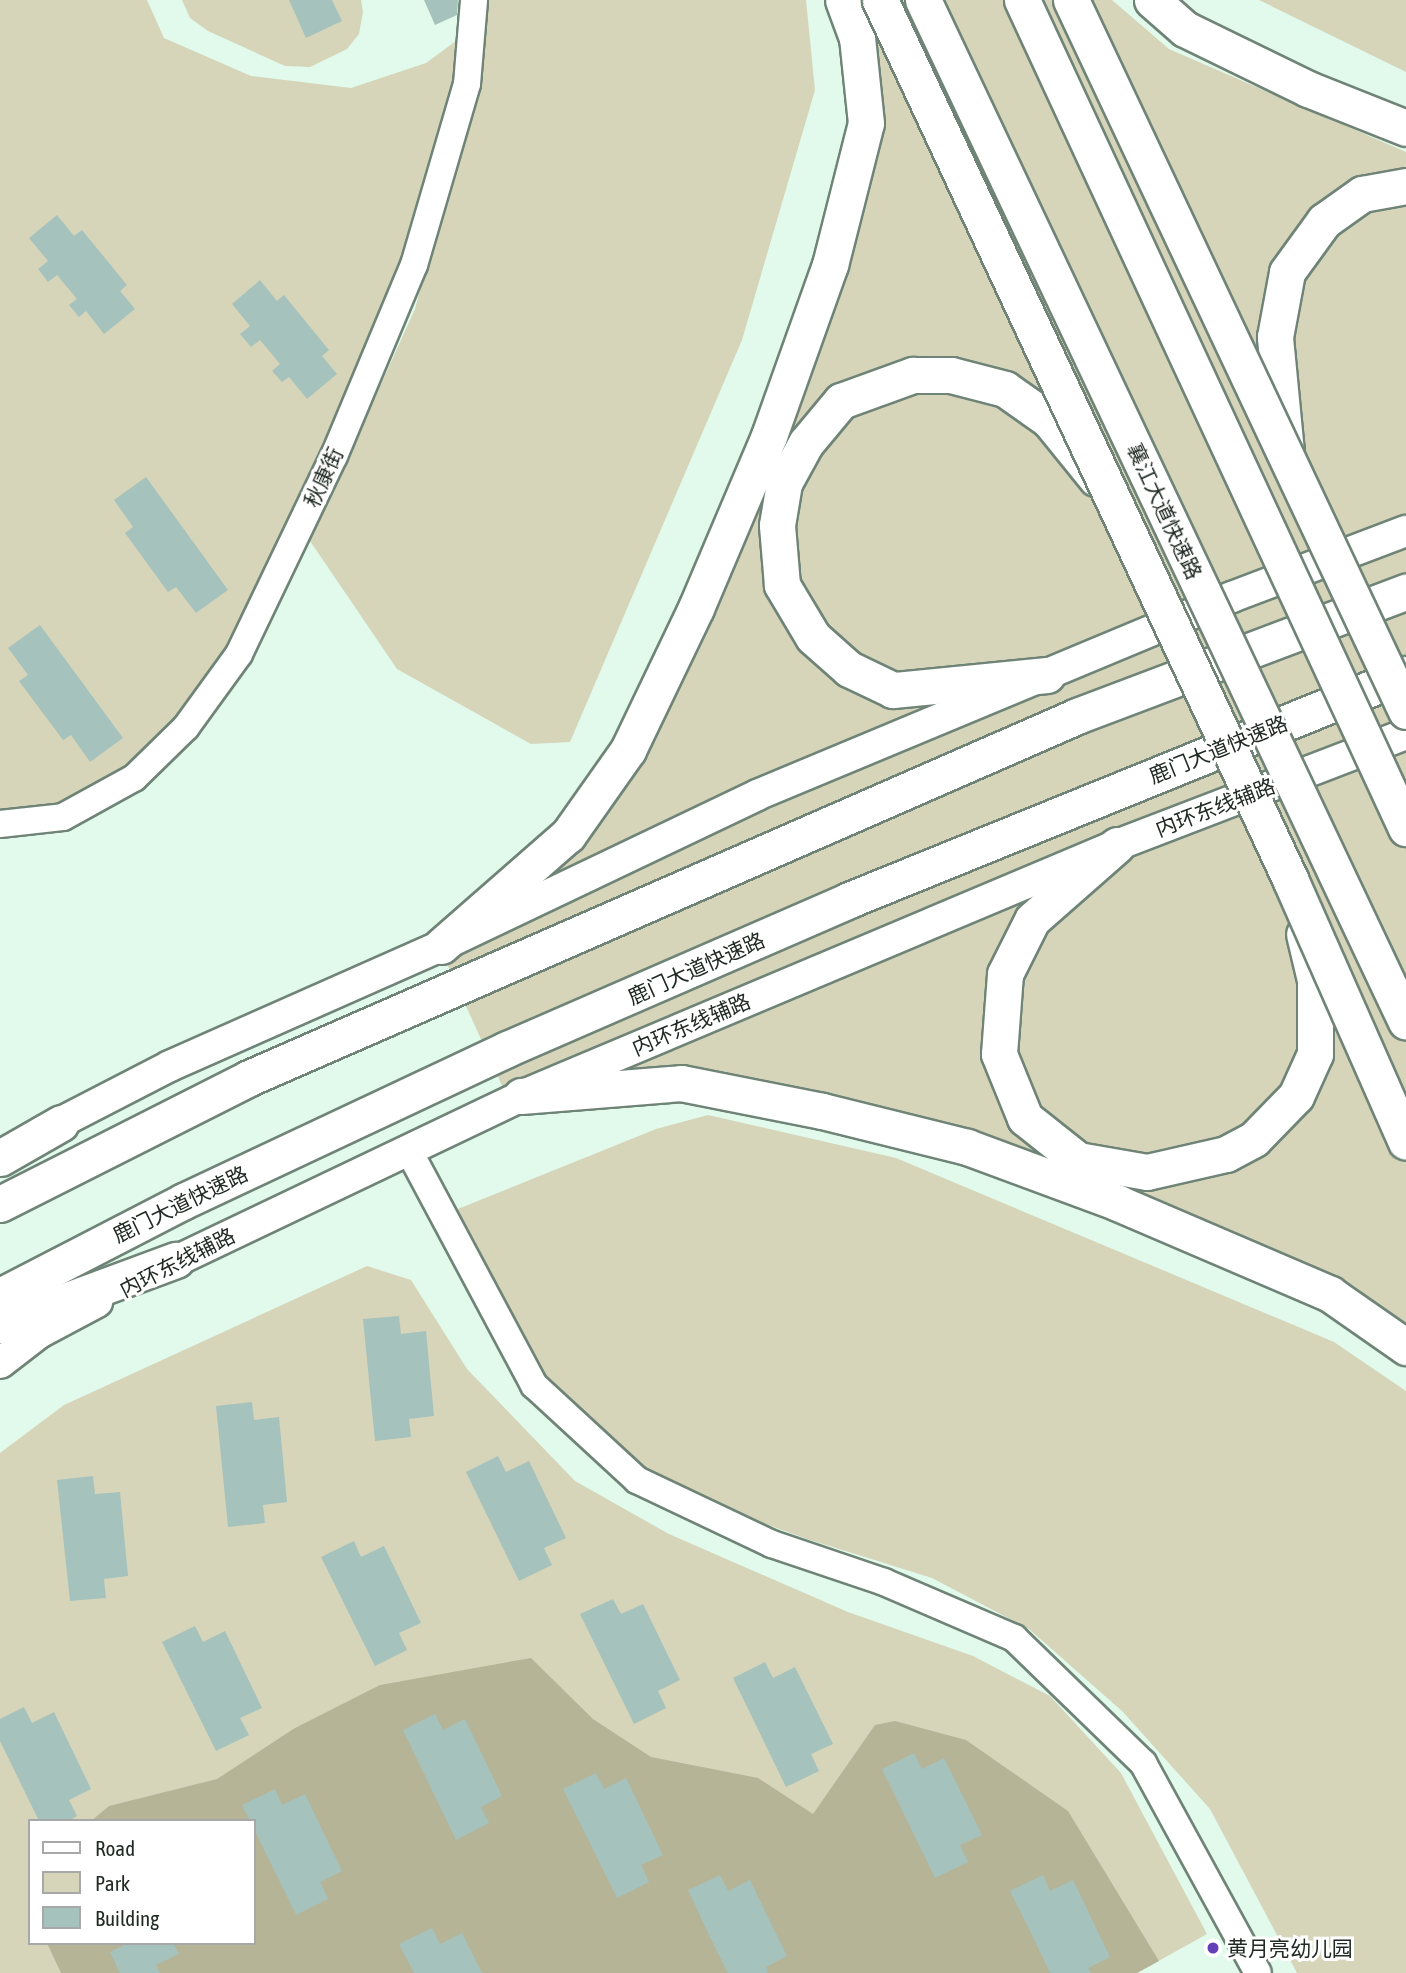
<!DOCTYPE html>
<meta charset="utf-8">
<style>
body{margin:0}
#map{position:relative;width:1406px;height:1973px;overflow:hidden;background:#e1faeb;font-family:"Asap Condensed","Noto Sans SC",sans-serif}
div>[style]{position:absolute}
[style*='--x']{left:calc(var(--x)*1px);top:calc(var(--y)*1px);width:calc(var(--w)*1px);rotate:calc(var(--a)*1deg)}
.green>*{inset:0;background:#d6d5ba}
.forest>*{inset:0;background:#b5b497}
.building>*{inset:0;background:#a5c2bd}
.roads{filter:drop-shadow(2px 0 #6f8477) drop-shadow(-2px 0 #6f8477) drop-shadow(0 2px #6f8477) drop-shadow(0 -2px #6f8477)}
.secondary>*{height:26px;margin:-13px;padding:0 13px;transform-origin:13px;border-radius:13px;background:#fff}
.primary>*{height:30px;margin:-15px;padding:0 15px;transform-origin:15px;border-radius:15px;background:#fff}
.highway>*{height:35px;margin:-17.5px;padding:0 17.5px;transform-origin:17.5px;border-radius:17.5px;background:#fff}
.bridges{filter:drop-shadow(2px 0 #6f8477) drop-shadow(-2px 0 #6f8477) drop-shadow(0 2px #6f8477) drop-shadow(0 -2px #6f8477)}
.highway-bridge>*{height:35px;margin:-17.5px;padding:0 17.5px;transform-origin:17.5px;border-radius:17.5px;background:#fff}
.dots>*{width:19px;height:19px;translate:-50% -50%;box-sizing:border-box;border:4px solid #fff;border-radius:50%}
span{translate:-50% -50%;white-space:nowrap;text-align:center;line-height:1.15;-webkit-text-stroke:6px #fff;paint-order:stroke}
.street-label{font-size:21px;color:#202923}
.poi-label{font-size:21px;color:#202923}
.left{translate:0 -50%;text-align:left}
.legend{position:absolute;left:28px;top:1819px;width:228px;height:126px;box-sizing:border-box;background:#fff;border:2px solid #a6a9a7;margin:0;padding:9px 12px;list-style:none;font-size:21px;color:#202923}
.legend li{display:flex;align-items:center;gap:14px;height:35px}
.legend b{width:35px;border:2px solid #a6a9a7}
</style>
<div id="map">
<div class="green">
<div style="clip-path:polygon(0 0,147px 0,164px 38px,251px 76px,351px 88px,426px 63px,471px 30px,467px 84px,334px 456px,186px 727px,63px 817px,0 824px)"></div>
<div style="clip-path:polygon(182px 0,361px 0,363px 12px,359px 34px,347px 49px,310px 67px,285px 66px,208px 31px,190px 18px)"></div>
<div style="clip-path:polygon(484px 0,806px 0,815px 90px,742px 340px,570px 742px,531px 744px,397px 669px,310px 541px,415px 309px,471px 102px)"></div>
<div style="clip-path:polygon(853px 0,1112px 0,1169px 49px,1406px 152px,1406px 1331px,1354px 1286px,1194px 1216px,1010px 1145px,863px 1106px,503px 1088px,443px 955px,582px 828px,861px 199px)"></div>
<div style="clip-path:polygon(1259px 0,1406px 0,1406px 72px)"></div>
<div style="clip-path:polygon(708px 1115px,896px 1158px,1334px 1342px,1406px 1391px,1406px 1973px,1297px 1973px,1210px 1809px,1123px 1712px,1029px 1629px,932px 1578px,807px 1539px,713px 1505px,644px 1469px,550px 1383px,443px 1215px,656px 1129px)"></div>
<div style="clip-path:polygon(evenodd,367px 1266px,411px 1280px,467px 1369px,575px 1481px,669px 1534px,848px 1612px,973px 1656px,1050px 1696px,1121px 1773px,1207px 1934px,1137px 1973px,0 1973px,0 1453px,64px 1405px,367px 1266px,30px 1821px,254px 1821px,254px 1943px,30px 1943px,30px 1821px)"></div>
</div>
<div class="forest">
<div style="clip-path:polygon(531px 1658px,593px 1719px,651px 1757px,758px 1778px,813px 1814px,875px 1725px,895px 1721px,966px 1740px,1068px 1811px,1159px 1961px,1137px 1973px,61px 1973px,47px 1943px,254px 1943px,254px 1821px,91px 1821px,109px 1806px,217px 1779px,295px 1728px,380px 1685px)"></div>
</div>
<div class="building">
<div style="clip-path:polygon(289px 0,332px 0,342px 21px,306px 38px)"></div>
<div style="clip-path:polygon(424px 0,458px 0,457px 15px,435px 25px)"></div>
<div style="clip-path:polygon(57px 215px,74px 236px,82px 230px,127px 285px,120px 291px,135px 309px,104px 334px,86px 311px,79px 317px,69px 305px,77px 299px,57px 275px,48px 282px,38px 269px,48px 261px,29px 238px)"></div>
<div style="clip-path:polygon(260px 280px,277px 301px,284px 295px,329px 350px,322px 356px,337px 374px,307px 399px,289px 377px,282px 382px,272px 371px,280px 364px,260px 340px,251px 347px,240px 334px,250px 326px,232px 304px)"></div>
<div style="clip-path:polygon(146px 477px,228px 590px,196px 613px,176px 587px,168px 592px,125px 533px,133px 527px,114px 500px)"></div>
<div style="clip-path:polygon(40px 625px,123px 738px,90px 762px,71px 735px,63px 740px,19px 681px,28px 675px,8px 648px)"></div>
<div style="clip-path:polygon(399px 1316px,401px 1334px,426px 1331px,434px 1416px,409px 1419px,411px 1437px,375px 1441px,363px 1319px)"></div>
<div style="clip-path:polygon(252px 1402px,254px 1420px,279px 1417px,287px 1502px,263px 1505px,265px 1523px,228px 1527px,216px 1406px)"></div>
<div style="clip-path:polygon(498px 1456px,506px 1472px,529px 1461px,566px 1538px,544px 1548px,552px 1565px,519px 1581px,466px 1472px)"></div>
<div style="clip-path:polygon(93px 1476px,95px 1494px,120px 1492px,128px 1576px,104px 1579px,106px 1598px,70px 1601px,57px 1480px)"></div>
<div style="clip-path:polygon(354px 1541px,361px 1557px,384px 1546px,421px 1623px,399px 1633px,407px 1650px,375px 1666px,321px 1557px)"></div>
<div style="clip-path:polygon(613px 1599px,621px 1614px,643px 1604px,680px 1680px,658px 1691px,666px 1708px,634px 1724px,580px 1614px)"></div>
<div style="clip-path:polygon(195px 1626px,203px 1642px,225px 1631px,262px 1708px,240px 1718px,249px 1735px,216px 1751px,162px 1642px)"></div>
<div style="clip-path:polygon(765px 1662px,773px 1678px,795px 1667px,833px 1744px,811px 1754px,819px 1771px,786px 1787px,733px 1678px)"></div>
<div style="clip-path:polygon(24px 1707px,32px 1723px,54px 1712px,91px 1789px,69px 1800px,77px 1816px,68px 1821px,39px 1821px,0 1741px,0 1719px)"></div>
<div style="clip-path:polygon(435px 1714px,443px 1730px,465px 1719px,502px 1796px,481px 1807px,489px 1823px,456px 1840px,403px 1730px)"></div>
<div style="clip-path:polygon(914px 1753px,922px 1769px,944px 1758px,982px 1835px,960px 1845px,968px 1862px,935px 1878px,882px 1769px)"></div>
<div style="clip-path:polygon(596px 1773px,604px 1789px,626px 1778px,663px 1855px,641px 1865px,649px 1882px,617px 1898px,563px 1789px)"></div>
<div style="clip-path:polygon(275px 1789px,282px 1805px,305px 1794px,342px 1871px,320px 1882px,328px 1899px,296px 1915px,254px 1829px,254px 1821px,250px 1821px,242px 1805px)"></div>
<div style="clip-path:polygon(720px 1875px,728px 1891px,750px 1880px,787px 1956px,766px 1967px,768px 1973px,728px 1973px,709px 1935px,688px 1890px)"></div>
<div style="clip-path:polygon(1043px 1875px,1050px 1891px,1073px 1880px,1110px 1957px,1088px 1968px,1091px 1973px,1050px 1973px,1032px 1935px,1010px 1891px)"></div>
<div style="clip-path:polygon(432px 1928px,440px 1944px,462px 1933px,482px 1973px,414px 1973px,399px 1944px)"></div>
<div style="clip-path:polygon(128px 1943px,173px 1943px,179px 1954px,156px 1965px,160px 1973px,120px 1973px,110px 1952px)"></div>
</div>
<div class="roads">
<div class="secondary">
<div style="--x:0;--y:824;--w:63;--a:-6.3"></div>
<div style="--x:63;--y:817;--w:81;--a:-28.8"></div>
<div style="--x:134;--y:778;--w:73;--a:-44.4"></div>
<div style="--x:186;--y:727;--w:90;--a:-54"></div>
<div style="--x:239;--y:654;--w:220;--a:-64.4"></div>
<div style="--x:334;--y:456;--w:207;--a:-67.3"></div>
<div style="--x:414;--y:265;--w:189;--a:-73.7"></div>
<div style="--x:467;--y:84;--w:84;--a:-85.2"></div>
<div style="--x:408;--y:1149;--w:268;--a:61.9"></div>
<div style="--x:534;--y:1385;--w:140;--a:42.7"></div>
<div style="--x:637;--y:1480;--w:149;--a:25.4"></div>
<div style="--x:772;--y:1544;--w:118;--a:18.7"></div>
<div style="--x:884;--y:1582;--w:142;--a:23.3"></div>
<div style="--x:1014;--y:1638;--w:180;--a:44.1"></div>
<div style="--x:1143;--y:1763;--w:239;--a:61.3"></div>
</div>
<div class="primary">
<div style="--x:42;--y:1132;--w:144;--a:-27.3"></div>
<div style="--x:170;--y:1066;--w:296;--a:-23.9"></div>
<div style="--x:441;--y:946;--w:350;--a:-25.5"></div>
<div style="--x:757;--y:795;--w:515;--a:-22.63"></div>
<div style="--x:1232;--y:597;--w:186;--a:-20.8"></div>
<div style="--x:157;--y:1270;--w:403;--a:-25.5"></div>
<div style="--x:521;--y:1096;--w:647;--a:-22.84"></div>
<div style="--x:1117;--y:845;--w:310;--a:-21"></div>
<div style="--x:0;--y:1363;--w:49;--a:-37.6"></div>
<div style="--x:39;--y:1333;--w:66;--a:-28.1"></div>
</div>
<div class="highway">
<div style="--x:1152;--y:0;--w:44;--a:41.3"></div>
<div style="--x:1185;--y:29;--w:137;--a:26"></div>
<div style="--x:1308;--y:89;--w:105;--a:21.7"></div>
<div style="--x:1286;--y:452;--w:116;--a:-95.5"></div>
<div style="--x:1275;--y:337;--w:66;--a:-79.5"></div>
<div style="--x:1287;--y:272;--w:63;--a:-54"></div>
<div style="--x:1324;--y:221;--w:47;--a:-35.4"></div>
<div style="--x:1362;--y:194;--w:45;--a:-10.3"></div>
<div style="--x:1047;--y:675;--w:155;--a:174.4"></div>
<div style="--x:893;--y:690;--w:49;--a:-154.5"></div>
<div style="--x:849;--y:669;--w:48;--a:-138.4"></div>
<div style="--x:813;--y:637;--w:61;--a:-120.8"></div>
<div style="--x:782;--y:585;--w:60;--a:-94.8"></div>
<div style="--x:777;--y:525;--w:43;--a:-80.5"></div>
<div style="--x:784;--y:483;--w:46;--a:-61.2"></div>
<div style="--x:806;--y:443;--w:55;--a:-50.2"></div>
<div style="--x:841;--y:401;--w:77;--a:-19.9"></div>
<div style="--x:913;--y:375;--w:38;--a:0"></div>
<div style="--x:951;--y:375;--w:56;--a:14.5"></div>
<div style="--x:1005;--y:389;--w:54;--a:35.2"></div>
<div style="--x:1049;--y:420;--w:75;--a:51"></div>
<div style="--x:1117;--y:845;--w:113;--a:138.6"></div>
<div style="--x:1032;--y:920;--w:60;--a:116.6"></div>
<div style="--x:1005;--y:974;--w:80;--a:94.3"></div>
<div style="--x:999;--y:1054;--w:69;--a:67.9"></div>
<div style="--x:1025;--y:1118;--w:68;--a:38.4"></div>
<div style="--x:1078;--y:1160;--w:70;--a:9.9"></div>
<div style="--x:1147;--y:1172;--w:81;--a:-12.8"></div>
<div style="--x:1226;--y:1154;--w:32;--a:-28"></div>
<div style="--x:1254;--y:1139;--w:60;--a:-45.7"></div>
<div style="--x:1296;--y:1096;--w:46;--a:-65.7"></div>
<div style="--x:1315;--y:1054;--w:74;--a:-90"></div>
<div style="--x:1315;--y:980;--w:47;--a:-103.4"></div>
<div style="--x:441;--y:946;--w:169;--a:-41.2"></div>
<div style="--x:568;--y:835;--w:104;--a:-54.8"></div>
<div style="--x:628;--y:750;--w:157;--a:-64.4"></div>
<div style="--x:696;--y:608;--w:187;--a:-67"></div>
<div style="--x:769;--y:436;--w:182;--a:-70.4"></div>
<div style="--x:830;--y:265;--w:146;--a:-75.8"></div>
<div style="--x:866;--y:123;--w:85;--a:-96"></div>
<div style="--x:857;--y:38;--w:40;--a:-110.2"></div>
<div style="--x:521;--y:1096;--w:161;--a:-4.6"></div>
<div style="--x:681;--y:1083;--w:144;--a:11.2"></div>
<div style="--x:822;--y:1111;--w:149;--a:13.9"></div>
<div style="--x:967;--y:1147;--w:161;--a:20.3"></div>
<div style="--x:1118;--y:1203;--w:231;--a:23.2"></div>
<div style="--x:1330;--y:1294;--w:93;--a:34.9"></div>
<div style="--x:0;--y:1158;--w:70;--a:-29.8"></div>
<div style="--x:0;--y:1204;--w:279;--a:-26.8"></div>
<div style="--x:249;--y:1078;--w:904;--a:-23.61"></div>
<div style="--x:1077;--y:716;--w:352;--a:-20.7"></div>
<div style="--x:0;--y:1296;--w:207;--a:-27.3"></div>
<div style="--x:184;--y:1201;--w:357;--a:-25.2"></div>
<div style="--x:507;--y:1049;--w:373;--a:-23.5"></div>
<div style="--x:849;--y:900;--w:601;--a:-22.08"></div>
<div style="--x:0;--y:1325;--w:188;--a:-20.3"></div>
</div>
</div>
<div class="bridges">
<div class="highway-bridge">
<div style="--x:880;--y:0;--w:970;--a:64.99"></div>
<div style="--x:1290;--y:879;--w:287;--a:66.2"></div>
<div style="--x:923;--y:0;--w:1130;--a:64.7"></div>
<div style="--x:1022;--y:0;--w:913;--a:65.12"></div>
<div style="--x:1071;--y:0;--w:786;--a:64.77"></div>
</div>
</div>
<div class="dots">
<div style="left:1213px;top:1948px;background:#6340b8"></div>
</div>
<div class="street-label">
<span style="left:323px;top:477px;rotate:-65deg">秋康街</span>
<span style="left:1165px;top:511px;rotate:65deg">襄江大道快速路</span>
<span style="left:1218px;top:749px;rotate:-22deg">鹿门大道快速路</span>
<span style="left:1215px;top:807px;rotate:-21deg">内环东线辅路</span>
<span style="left:696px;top:968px;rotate:-24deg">鹿门大道快速路</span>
<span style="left:691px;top:1024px;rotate:-23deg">内环东线辅路</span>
<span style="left:180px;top:1204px;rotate:-26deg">鹿门大道快速路</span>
<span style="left:177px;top:1262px;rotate:-27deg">内环东线辅路</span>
</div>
<div class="poi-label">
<span class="left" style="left:1227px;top:1948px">黄月亮幼儿园</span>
</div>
<ul class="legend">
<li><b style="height:9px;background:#fff"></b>Road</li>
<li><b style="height:19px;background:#d6d5ba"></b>Park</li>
<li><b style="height:19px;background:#a5c2bd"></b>Building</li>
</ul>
</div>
